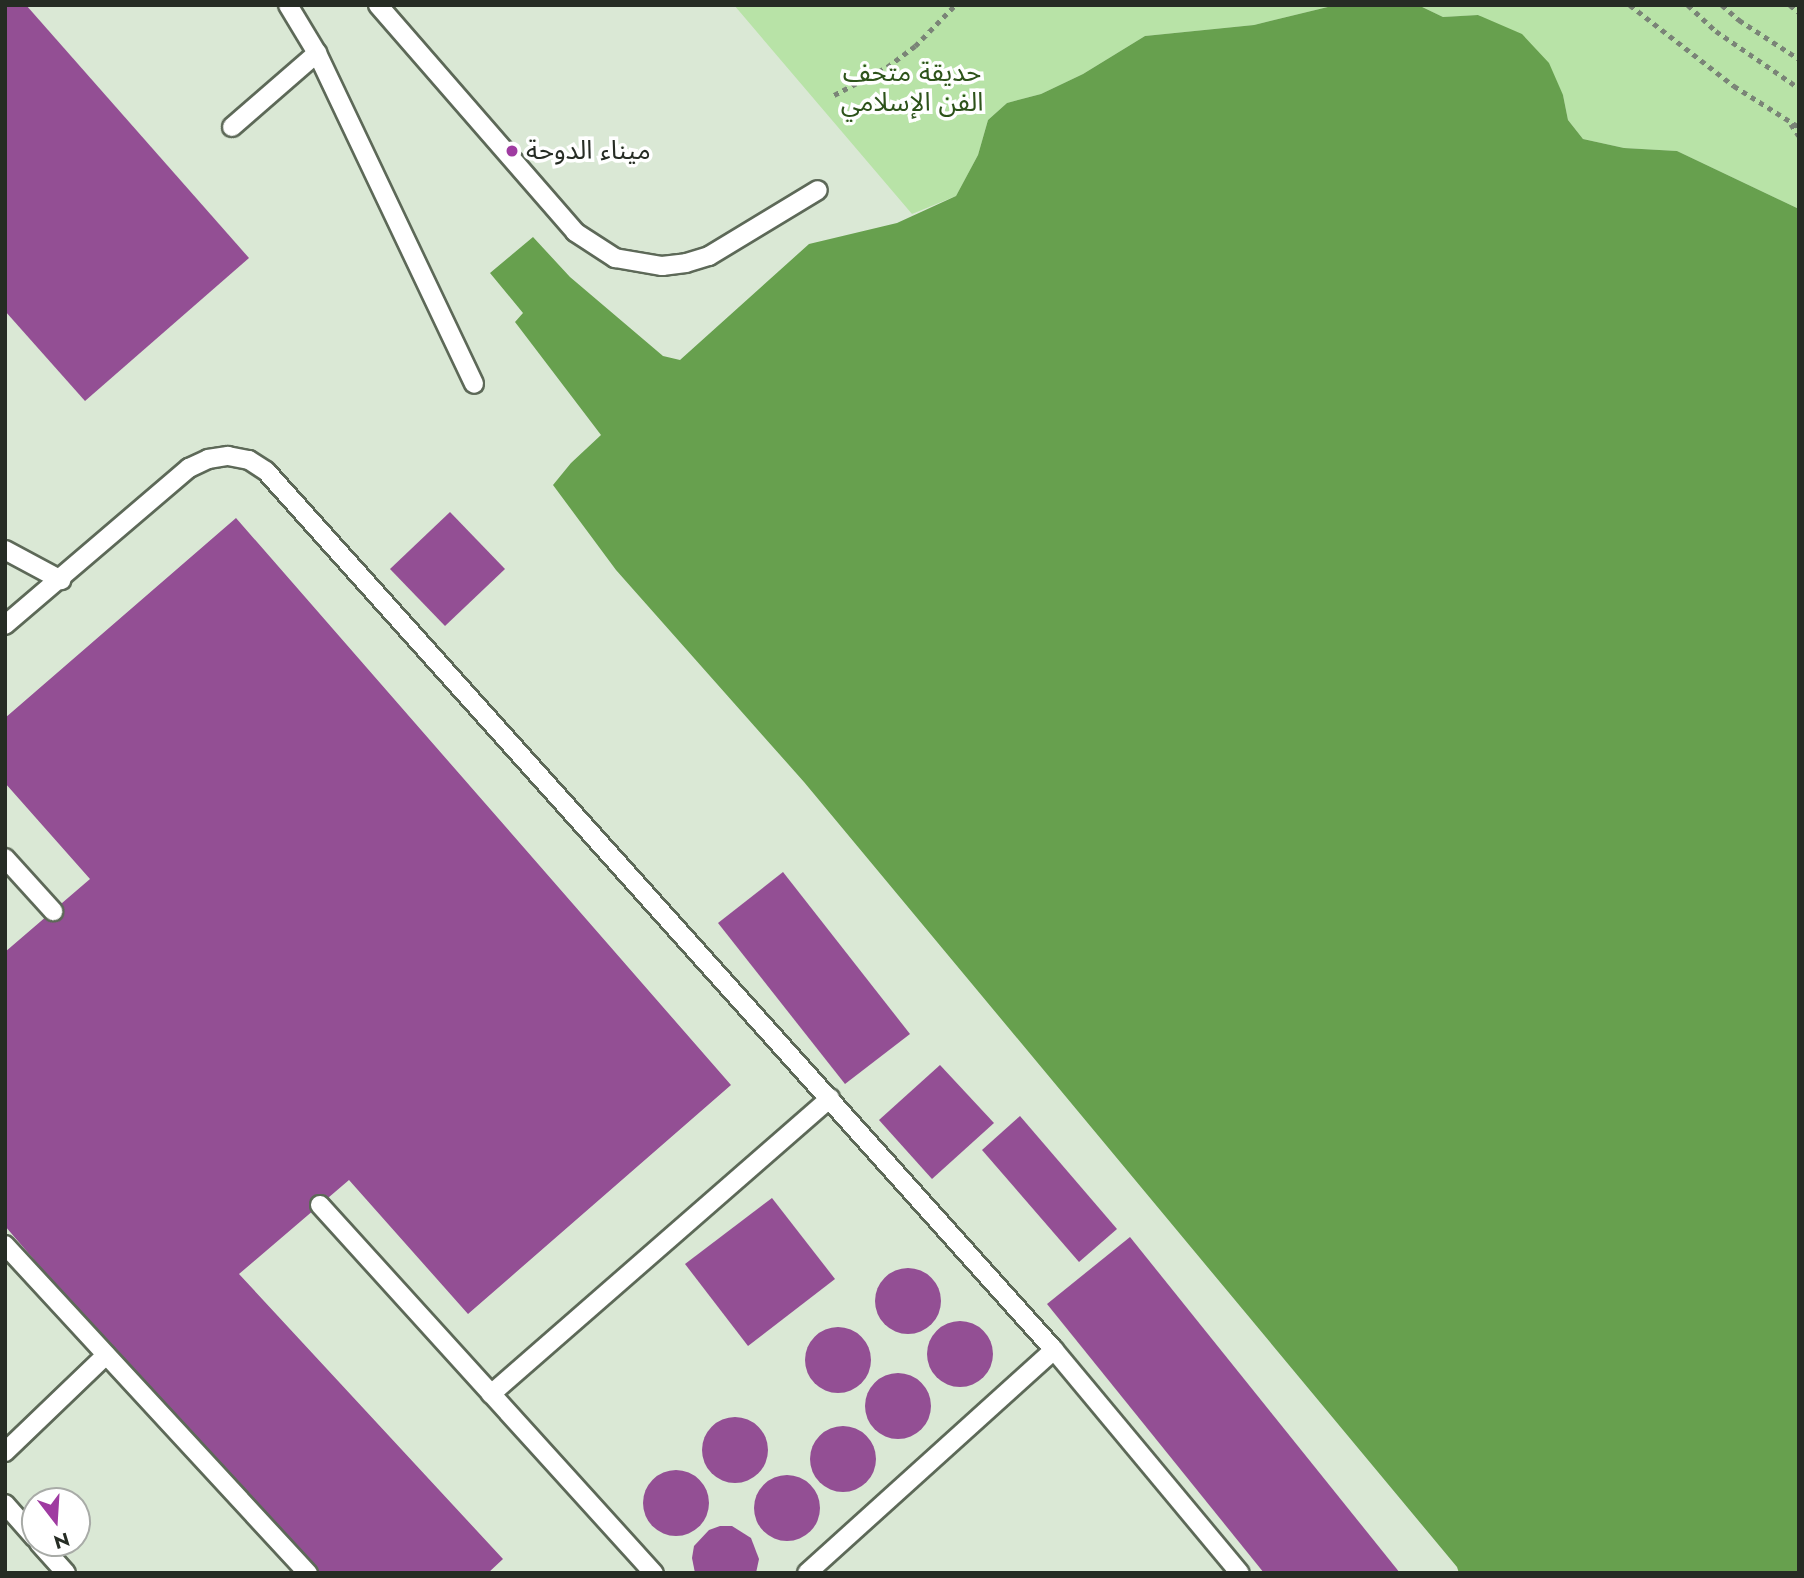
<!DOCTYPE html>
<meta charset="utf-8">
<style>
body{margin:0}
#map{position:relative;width:1804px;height:1578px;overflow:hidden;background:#dae8d5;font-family:Jost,"Noto Sans Arabic",sans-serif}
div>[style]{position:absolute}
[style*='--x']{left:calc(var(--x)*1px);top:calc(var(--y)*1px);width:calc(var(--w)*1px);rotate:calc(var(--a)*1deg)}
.green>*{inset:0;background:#b8e3a7}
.water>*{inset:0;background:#67a04e}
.building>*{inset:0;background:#934f94}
.round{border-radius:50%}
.path>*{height:4.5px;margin-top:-2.25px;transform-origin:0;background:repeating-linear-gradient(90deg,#7a8477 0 5px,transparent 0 10px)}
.roads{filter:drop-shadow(2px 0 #5d6958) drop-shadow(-2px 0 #5d6958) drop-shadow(0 2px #5d6958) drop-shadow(0 -2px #5d6958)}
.lane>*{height:18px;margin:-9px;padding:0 9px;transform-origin:9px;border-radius:9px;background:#fff}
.dots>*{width:19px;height:19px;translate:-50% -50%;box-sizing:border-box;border:4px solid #fff;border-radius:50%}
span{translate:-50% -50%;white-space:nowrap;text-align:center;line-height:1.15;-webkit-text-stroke:7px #fff;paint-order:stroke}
.park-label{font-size:26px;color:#2d531a}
.poi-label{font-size:26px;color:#262c24}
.left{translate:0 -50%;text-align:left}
.frame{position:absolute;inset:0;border:7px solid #262c24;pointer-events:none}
.north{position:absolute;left:21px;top:1487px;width:70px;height:70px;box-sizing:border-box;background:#fff;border:2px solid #a8aba7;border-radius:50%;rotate:163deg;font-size:19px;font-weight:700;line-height:28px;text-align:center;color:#262c24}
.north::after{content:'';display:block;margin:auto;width:24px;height:32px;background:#9f3ba1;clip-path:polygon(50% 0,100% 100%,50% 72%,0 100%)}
</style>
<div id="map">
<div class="green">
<div style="clip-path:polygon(734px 5px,1336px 5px,1254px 25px,1145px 36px,1083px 74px,1041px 94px,1007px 103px,988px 120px,978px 155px,956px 196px,912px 214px)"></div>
<div style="clip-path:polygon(1418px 5px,1799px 5px,1799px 209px,1677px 151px,1624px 148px,1583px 139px,1568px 120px,1563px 95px,1479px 15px,1443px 17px)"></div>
</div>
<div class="water">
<div style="clip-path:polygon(1336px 5px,1418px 5px,1443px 17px,1478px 15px,1522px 34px,1549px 63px,1563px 95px,1568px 120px,1583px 139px,1624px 148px,1677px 151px,1799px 209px,1799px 1573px,1459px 1573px,1457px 1567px,804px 782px,616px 570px,553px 485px,571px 463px,601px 435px,515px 322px,523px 313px,490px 273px,533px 237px,570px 277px,663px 356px,680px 360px,809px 244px,897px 223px,956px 196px,978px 155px,988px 120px,1007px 103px,1041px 94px,1083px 74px,1145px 36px,1254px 25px)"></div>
</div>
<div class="building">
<div style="clip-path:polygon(5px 5px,26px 5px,249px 258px,85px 401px,5px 311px)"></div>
<div style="clip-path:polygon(450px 512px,505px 569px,445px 626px,390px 569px)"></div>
<div style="clip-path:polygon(236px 518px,731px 1085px,468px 1314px,349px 1180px,239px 1274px,503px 1559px,488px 1573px,319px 1573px,128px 1369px,5px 1226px,5px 952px,90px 879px,5px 783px,5px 718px)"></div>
<div style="clip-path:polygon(783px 872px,910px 1034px,845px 1084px,718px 923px)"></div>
<div style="clip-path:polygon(940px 1065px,994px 1123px,932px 1179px,879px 1120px)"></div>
<div style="clip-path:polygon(1020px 1116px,1117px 1229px,1079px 1262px,982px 1150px)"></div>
<div style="clip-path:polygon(772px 1198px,835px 1279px,748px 1346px,685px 1264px)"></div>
<div style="clip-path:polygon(1130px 1237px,1400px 1573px,1264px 1573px,1047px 1304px)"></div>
<div class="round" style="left:875px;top:1268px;width:66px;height:66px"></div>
<div class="round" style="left:927px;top:1321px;width:66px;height:66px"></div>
<div class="round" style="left:805px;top:1327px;width:66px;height:66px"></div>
<div class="round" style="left:865px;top:1373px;width:66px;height:66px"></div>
<div class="round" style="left:702px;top:1417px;width:66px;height:66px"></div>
<div class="round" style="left:810px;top:1426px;width:66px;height:66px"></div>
<div class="round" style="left:643px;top:1470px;width:66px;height:66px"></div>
<div class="round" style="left:754px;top:1475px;width:66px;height:66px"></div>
<div style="clip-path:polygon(720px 1526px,732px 1526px,751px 1538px,759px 1559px,756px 1573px,695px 1573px,692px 1558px,694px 1546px,709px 1530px)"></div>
</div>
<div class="path">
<div style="--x:1630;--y:5;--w:132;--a:37.9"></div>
<div style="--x:1734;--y:86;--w:77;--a:32.2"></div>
<div style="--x:1688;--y:5;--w:38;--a:43"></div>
<div style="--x:1716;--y:31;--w:101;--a:34.5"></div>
<div style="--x:1722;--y:5;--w:23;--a:41"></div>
<div style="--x:1739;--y:20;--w:72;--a:33"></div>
<div style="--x:1790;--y:5;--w:11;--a:38"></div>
<div style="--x:834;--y:95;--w:60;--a:-27.8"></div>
<div style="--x:887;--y:67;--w:35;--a:-37"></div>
<div style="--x:915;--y:46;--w:57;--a:-45.7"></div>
<div style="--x:1791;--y:124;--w:14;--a:56"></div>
</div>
<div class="roads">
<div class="lane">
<div style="--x:288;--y:5;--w:56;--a:58.9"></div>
<div style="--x:317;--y:53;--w:366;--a:64.6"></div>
<div style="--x:378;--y:5;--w:301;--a:49"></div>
<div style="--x:575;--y:232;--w:48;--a:33"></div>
<div style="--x:615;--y:258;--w:48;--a:9.7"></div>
<div style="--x:662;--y:266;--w:24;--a:-7"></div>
<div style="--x:686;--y:263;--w:24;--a:-17"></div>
<div style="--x:709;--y:256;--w:127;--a:-31.2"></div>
<div style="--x:232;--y:127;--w:113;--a:-41"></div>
<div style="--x:5;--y:550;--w:64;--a:28.2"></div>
<div style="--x:5;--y:625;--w:242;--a:-40.5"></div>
<div style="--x:189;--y:468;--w:21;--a:-25"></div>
<div style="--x:208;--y:459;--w:20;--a:-9"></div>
<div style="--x:228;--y:456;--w:21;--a:11"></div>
<div style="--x:249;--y:460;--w:20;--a:33"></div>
<div style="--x:266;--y:471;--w:1181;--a:48.12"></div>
<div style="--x:1054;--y:1350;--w:290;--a:50.2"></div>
<div style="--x:5;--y:858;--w:72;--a:47.8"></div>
<div style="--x:320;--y:1205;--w:497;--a:47.8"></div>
<div style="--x:5;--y:1245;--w:447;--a:47.3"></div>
<div style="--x:491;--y:1394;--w:450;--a:-41.1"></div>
<div style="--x:5;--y:1452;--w:140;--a:-43.8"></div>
<div style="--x:5;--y:1504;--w:45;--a:48.6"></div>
<div style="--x:39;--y:1543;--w:40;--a:48"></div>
<div style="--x:807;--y:1573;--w:333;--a:-42.1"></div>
</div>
</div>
<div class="dots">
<div style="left:512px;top:151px;background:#9f3ba1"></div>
</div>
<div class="park-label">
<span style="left:912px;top:88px">حديقة متحف<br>الفن الإسلامي</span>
</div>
<div class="poi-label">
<span class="left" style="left:526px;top:151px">ميناء الدوحة</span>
</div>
<div class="frame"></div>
<div class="north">N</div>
</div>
